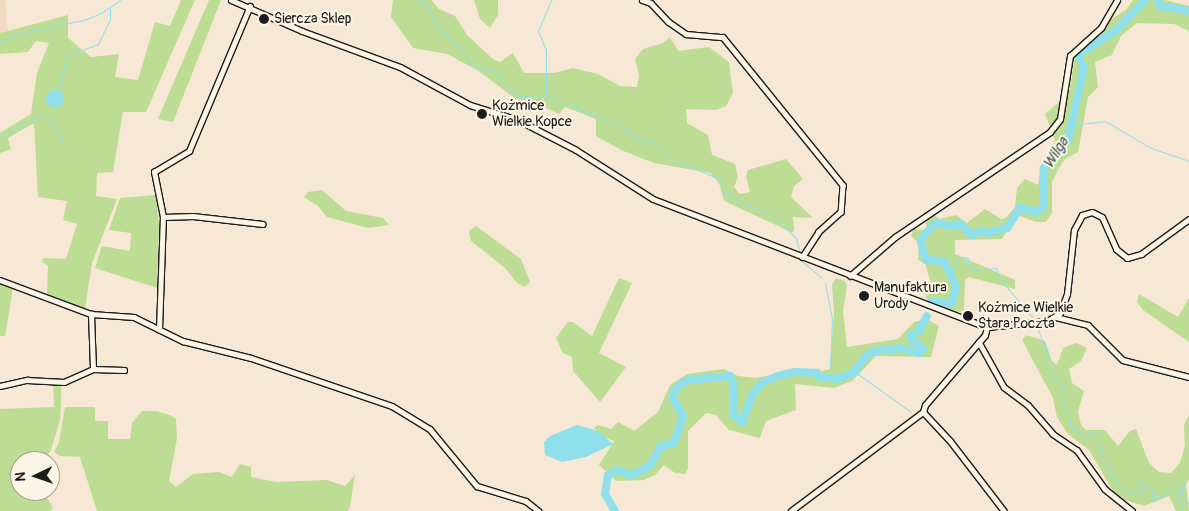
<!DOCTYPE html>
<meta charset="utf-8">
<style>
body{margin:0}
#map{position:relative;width:1189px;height:511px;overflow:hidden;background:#f7e8d5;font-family:Pangolin,sans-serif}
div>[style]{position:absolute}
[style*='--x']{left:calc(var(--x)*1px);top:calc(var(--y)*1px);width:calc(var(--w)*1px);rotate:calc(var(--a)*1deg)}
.built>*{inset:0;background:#f1d8c1}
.green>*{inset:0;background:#bddc94}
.water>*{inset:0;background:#90e0ec}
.round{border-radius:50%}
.stream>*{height:1px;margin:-0.5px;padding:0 0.5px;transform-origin:0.5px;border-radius:0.5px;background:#90e0ec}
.river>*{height:8px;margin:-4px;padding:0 4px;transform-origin:4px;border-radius:4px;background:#90e0ec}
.roads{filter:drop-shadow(1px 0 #1c1c1c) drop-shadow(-1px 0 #1c1c1c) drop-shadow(0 1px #1c1c1c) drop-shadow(0 -1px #1c1c1c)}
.minor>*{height:4.5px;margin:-2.25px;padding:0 2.25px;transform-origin:2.25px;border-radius:2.25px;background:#fcf5e5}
.tertiary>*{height:5px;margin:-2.5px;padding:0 2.5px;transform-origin:2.5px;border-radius:2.5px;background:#fcf5e5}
.dots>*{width:14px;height:14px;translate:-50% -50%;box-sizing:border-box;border:2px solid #fcf5e5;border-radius:50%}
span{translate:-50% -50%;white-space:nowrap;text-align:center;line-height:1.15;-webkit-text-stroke:4px #fcf5e5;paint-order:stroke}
.poi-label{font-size:14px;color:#1c1c1c}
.left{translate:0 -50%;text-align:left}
.water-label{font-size:15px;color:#3f575a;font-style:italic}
.north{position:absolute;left:10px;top:451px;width:50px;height:50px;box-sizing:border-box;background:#fcf5e5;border:1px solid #a29e95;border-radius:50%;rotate:267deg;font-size:14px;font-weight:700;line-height:20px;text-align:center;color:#1c1c1c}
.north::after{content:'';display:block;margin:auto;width:18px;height:22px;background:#1c1c1c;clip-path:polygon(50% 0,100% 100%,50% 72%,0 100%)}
</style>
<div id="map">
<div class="built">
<div style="clip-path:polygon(0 0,5px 0,8px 31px,0 33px)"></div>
</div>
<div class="green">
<div style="clip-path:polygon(181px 0,195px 0,146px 112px,123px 112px,113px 172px,97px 173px,96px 196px,117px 199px,92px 263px,85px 309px,47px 294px,48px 266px,42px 262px,43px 258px,66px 259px,77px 224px,63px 220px,67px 201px,38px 197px,34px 123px,8px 138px,11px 149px,0 153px,0 133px,31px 114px,37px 73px,49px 43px,36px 41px,28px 52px,0 54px,0 33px,68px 15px,68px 38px,91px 57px,119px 54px,115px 77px,138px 80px,155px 22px,170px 26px)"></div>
<div style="clip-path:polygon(209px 0,221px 0,173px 122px,158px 119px)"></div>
<div style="clip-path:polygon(393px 0,431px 0,439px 9px,455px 16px,467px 35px,494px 60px,500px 62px,513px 53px,524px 73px,554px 73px,573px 68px,598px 74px,620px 86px,637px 87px,639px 75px,635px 59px,643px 49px,663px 43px,670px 37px,678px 51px,709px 47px,729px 62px,733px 93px,726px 106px,716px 110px,686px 109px,687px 123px,708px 135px,712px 155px,735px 164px,738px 177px,734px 187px,740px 194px,750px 192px,746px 176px,748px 170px,786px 159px,803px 179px,794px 186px,791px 197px,813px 218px,793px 217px,794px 231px,791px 232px,724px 201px,719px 183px,710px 173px,654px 163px,621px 150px,596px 136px,596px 119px,565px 107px,559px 114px,535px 103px,516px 99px,477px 70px,447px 54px,413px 48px,391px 17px)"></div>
<div style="clip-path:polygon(474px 0,498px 0,498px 15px,490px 28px,480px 19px)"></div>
<div style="clip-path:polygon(1133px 0,1165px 0,1189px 6px,1189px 31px,1174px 24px,1137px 23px,1121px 36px,1112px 55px,1095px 62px,1098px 87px,1088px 97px,1078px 152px,1065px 159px,1059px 168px,1052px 182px,1052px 213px,1046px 222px,1036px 222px,1020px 216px,1015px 218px,1002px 239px,955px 240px,955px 254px,1015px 280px,1015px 289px,969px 277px,965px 280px,964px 310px,954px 313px,935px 304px,925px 297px,933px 290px,925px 263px,918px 260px,919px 243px,911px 236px,914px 229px,927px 230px,924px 211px,940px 219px,956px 215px,967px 223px,985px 209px,1001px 219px,1006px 218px,1015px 207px,1017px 188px,1025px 179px,1038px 185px,1041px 169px,1052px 157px,1055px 140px,1045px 114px,1069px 94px,1075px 55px,1100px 36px,1111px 19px,1126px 10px)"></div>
<div style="clip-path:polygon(322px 190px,346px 211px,383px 218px,389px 225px,368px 228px,327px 217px,318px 206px,304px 197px,308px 192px)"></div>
<div style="clip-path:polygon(156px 195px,159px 225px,157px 288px,95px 268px,102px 246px,130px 251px,131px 233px,109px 230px,120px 198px)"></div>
<div style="clip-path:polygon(476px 226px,521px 259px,530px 282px,525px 287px,517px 283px,505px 268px,471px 241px,469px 231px)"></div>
<div style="clip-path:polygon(619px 278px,632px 283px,599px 353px,626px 367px,600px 402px,573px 371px,572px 357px,563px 353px,556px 338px,568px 322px,573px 322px,592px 336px)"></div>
<div style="clip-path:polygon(836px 278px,845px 281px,847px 286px,843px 312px,847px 347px,898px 339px,914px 322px,927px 319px,939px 326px,931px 357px,876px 356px,852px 381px,834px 388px,795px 384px,796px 410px,766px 421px,760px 438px,729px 430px,716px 415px,706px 413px,688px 431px,688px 468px,685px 474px,675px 473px,664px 465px,655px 475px,644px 480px,616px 481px,599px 465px,614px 441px,602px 436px,594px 428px,598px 425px,611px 429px,618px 422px,634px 431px,658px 412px,670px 385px,687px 374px,724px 369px,738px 376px,756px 378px,788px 371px,812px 373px,830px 369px,834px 313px,832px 285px)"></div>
<div style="clip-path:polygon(0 284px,13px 288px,5px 336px,0 336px)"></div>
<div style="clip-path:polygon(1139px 294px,1178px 317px,1189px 298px,1189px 342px,1143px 310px,1137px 302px)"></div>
<div style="clip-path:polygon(1026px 335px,1045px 341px,1052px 361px,1057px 365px,1063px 348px,1076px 343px,1087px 348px,1081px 361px,1069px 369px,1072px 383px,1084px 391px,1078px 411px,1081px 425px,1086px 430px,1105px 430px,1118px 446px,1130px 431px,1136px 429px,1149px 463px,1159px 472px,1171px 473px,1180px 463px,1185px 445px,1184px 425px,1189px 415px,1189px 479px,1186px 484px,1189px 511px,1176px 511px,1169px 496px,1144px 506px,1125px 500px,1113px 491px,1089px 450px,1068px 434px,1057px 417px,1053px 398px,1022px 340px)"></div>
<div style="clip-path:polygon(53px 382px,61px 384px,61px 401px,60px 420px,51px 450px,43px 461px,20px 461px,20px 491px,43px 491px,53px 508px,50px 511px,0 511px,0 409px,54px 407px)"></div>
<div style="clip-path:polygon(65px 407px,95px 407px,95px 421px,108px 421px,108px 439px,130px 439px,132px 423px,142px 411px,157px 411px,172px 416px,176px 419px,177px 438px,169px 481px,176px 487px,193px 474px,219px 472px,232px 477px,240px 464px,251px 467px,251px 477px,276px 482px,327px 480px,345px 486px,355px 475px,350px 506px,348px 511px,97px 511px,80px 457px,60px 456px,54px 452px,59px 442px)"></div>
</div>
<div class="water">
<div class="round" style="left:46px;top:90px;width:18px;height:18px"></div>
<div style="clip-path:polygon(577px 425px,598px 431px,613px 444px,586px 457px,562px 462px,545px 455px,544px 442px,550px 436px)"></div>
</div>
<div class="stream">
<div style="--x:417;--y:0;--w:12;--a:35"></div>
<div style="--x:427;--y:7;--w:23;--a:61"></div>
<div style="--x:438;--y:27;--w:21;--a:41"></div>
<div style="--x:454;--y:41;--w:31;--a:53"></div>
<div style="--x:473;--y:66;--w:23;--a:15"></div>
<div style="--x:495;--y:72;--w:17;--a:54"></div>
<div style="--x:0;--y:42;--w:34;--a:-21"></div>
<div style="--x:32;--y:30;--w:53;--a:-10.9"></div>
<div style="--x:84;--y:20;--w:18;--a:-22"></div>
<div style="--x:101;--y:13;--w:23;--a:-34"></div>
<div style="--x:507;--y:88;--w:14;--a:34"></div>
<div style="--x:519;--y:96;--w:27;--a:2"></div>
<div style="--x:546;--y:97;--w:28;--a:19"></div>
<div style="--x:572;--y:106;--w:56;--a:23.3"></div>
<div style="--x:623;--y:128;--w:16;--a:38"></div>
<div style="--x:636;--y:138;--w:23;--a:13"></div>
<div style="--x:658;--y:143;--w:24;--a:45"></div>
<div style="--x:675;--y:160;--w:48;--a:23.4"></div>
<div style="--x:719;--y:179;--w:18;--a:61"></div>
<div style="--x:728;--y:195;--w:13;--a:32"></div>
<div style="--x:739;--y:202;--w:37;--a:20"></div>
<div style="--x:774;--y:215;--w:33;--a:47"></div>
<div style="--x:796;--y:239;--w:14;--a:73"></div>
<div style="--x:58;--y:90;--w:24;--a:-75"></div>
<div style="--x:64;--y:67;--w:15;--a:-62"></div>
<div style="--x:71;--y:54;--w:29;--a:-20"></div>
<div style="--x:98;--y:44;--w:28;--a:-64"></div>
<div style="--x:110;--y:19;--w:11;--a:-90"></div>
<div style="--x:546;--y:97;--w:47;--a:-90"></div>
<div style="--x:546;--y:50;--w:21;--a:-113"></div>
<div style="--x:538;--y:31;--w:34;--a:-67"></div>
<div style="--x:47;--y:106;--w:12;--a:90"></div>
<div style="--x:47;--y:118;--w:18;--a:52"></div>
<div style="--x:58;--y:132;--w:15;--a:67"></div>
<div style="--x:1069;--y:125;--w:36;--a:-6"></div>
<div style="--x:1105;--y:121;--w:53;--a:30.4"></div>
<div style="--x:1151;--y:148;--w:40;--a:18.9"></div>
<div style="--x:0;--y:139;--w:28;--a:-35"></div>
<div style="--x:23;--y:123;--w:23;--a:-20"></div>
<div style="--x:798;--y:258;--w:31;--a:40"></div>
<div style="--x:952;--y:275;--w:18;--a:-68"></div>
<div style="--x:959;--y:258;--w:4;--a:-14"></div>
<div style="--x:963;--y:257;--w:5;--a:11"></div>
<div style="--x:968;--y:258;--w:7;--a:90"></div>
<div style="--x:968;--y:265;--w:7;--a:45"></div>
<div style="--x:973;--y:270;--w:23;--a:-5"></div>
<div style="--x:996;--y:268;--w:12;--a:70"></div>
<div style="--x:1000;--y:279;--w:51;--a:49.8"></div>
<div style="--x:825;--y:283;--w:36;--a:79"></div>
<div style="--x:832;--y:318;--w:47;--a:92.4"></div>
<div style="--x:830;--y:365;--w:13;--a:77"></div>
<div style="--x:1037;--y:327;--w:30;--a:69"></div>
<div style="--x:1048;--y:355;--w:20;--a:81"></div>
<div style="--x:1051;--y:375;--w:15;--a:42"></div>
<div style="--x:1062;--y:385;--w:16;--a:94"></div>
<div style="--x:1061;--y:401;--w:15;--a:58"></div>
<div style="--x:1069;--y:414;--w:10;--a:84"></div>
<div style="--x:1070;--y:424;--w:18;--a:41"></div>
<div style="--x:1084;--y:436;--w:11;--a:-27"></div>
<div style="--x:1094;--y:431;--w:6;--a:45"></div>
<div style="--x:1098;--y:435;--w:20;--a:81"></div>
<div style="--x:1101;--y:455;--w:39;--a:61"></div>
<div style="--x:1120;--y:489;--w:20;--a:20"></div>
<div style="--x:1139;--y:496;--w:5;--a:-53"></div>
<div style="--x:1142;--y:492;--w:11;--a:-124"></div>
<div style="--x:1136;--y:483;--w:6;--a:-9"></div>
<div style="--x:1142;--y:482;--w:16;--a:40"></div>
<div style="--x:1154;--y:492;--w:9;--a:90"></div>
<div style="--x:1154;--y:501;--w:34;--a:-30"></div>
<div style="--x:1184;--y:484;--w:9;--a:103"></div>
<div style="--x:1182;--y:493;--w:13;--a:58"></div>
<div style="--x:855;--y:372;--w:69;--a:35.5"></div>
<div style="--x:1182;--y:490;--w:6;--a:141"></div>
<div style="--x:1177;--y:494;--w:18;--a:74"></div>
</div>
<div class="river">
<div style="--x:1157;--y:0;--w:7;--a:63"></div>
<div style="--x:1160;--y:6;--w:29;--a:10"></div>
<div style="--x:931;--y:302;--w:21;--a:3"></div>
<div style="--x:952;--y:303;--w:17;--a:-77"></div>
<div style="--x:956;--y:286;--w:28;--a:-116"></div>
<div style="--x:944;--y:261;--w:18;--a:-177"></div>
<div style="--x:926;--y:260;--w:18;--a:-106"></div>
<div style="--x:921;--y:243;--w:7;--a:-74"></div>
<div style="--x:923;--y:236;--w:17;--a:-45"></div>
<div style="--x:935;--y:224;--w:6;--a:0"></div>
<div style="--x:941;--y:224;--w:15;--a:8"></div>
<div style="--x:956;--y:226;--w:4;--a:-45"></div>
<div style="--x:959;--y:223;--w:18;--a:43"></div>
<div style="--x:972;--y:235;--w:10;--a:-24"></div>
<div style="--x:981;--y:231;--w:8;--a:14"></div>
<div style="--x:989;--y:233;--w:19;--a:-16"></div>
<div style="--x:1007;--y:228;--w:24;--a:-57"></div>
<div style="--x:1020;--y:208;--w:17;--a:13"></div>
<div style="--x:1037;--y:212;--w:8;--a:-40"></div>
<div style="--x:1043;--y:207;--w:39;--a:-89"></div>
<div style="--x:1044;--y:168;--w:38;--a:-50"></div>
<div style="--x:1068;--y:139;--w:74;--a:-77.5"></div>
<div style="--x:1084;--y:67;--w:13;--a:-117"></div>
<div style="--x:1078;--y:55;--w:45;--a:-33.3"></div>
<div style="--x:1116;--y:30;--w:42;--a:-46"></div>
<div style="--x:615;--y:511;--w:20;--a:-120"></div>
<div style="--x:605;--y:494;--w:19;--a:-81"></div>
<div style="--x:608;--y:475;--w:10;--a:-29"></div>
<div style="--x:617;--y:470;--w:15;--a:20"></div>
<div style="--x:631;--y:475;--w:11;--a:-22"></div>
<div style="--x:641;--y:471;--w:12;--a:-35"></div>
<div style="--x:651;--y:464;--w:21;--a:-61"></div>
<div style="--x:661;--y:446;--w:13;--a:-13"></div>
<div style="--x:674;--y:443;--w:28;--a:-72"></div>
<div style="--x:683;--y:416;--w:21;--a:-119"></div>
<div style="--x:673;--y:398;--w:7;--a:-82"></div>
<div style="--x:674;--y:391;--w:8;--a:-45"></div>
<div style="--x:680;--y:385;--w:9;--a:-32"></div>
<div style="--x:688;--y:380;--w:42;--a:-5.4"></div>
<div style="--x:730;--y:376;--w:11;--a:68"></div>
<div style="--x:734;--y:386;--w:29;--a:90"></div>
<div style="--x:734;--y:415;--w:11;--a:41"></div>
<div style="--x:742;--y:422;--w:30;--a:-69"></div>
<div style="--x:753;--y:394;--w:14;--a:-51"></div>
<div style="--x:762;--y:383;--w:17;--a:-24"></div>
<div style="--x:778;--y:376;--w:16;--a:-14"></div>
<div style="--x:794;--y:372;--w:23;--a:2"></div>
<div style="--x:817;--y:373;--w:4;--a:63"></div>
<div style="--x:819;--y:377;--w:18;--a:6"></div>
<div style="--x:837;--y:379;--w:17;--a:-21"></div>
<div style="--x:853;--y:373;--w:21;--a:-53"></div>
<div style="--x:866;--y:356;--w:9;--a:-32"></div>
<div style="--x:874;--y:351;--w:27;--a:-6"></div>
<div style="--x:901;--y:348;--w:19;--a:16"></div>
<div style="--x:919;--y:353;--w:6;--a:-45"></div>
<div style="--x:923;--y:349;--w:16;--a:-140"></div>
<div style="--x:911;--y:339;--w:4;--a:-90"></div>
<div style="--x:911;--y:335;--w:8;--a:-23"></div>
<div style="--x:918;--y:332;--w:18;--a:-61"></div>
</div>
<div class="roads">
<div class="minor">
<div style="--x:642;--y:0;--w:9;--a:18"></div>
<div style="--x:651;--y:3;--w:26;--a:47"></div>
<div style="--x:669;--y:22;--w:21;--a:35"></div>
<div style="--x:686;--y:34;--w:37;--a:5"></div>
<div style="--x:723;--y:37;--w:191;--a:51"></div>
<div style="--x:843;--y:185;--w:27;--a:94"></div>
<div style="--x:841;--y:212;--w:30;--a:138"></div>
<div style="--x:819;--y:232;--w:30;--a:123"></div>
<div style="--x:163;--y:217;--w:30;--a:-2"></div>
<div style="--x:193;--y:216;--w:70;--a:6.5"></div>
<div style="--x:850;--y:276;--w:60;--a:-40.9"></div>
<div style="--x:895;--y:237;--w:187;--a:-34.1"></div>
<div style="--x:1050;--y:132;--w:16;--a:-52"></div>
<div style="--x:1060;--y:119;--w:64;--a:-81"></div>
<div style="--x:1070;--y:56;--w:42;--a:-42.1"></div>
<div style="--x:1101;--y:28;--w:32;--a:-60"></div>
<div style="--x:0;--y:280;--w:97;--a:20.5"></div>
<div style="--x:91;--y:314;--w:43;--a:4"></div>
<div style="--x:134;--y:317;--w:55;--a:26.1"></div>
<div style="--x:183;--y:341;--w:70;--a:14"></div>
<div style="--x:251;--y:358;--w:149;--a:18.8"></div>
<div style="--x:392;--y:406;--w:44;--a:31.2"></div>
<div style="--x:430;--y:429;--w:74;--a:50.5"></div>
<div style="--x:477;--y:486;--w:51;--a:17"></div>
<div style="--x:526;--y:501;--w:16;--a:38"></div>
<div style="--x:1056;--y:317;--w:33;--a:14"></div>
<div style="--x:1088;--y:325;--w:49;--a:45"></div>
<div style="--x:1123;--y:360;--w:68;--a:14.4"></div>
<div style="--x:159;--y:330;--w:113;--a:-88"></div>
<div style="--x:163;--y:217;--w:46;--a:-101.3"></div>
<div style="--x:154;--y:172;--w:41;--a:-31"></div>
<div style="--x:189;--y:151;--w:157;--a:-67.2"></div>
<div style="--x:979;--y:342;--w:51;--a:60.9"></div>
<div style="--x:1004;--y:387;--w:30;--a:37"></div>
<div style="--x:1028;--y:405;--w:38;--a:49"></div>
<div style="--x:1053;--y:434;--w:29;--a:34"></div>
<div style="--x:1077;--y:450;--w:48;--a:54.3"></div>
<div style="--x:1105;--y:489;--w:35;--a:39"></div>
<div style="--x:93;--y:369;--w:31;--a:2"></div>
<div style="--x:0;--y:386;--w:28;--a:-13"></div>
<div style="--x:27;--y:380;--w:37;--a:3"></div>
<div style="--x:64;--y:382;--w:32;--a:-24"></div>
<div style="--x:93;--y:369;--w:55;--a:-92.1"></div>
<div style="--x:791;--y:511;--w:165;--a:-36.9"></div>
</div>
<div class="tertiary">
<div style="--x:231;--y:0;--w:77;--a:23.6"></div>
<div style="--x:302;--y:31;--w:104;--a:20.2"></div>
<div style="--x:400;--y:67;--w:80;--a:28.5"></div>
<div style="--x:470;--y:105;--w:50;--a:17.4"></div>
<div style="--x:518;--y:120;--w:65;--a:27.3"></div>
<div style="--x:576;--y:150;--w:91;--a:32.5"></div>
<div style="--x:653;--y:199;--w:358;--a:21"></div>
<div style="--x:987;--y:327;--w:60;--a:-5.7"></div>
<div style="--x:1047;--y:321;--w:15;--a:-32"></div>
<div style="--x:1060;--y:313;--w:20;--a:-70"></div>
<div style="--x:1067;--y:294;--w:64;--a:-83.8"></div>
<div style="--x:1074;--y:230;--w:17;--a:-62"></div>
<div style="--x:1082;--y:215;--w:10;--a:-17"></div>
<div style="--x:1092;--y:212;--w:11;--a:27"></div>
<div style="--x:1102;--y:217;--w:35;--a:66"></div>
<div style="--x:1116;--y:249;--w:14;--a:39"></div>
<div style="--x:1127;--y:258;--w:15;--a:-16"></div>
<div style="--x:1141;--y:254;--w:59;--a:-36.1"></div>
<div style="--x:987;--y:327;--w:8;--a:104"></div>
<div style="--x:985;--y:335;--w:92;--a:130.6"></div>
<div style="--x:925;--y:405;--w:7;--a:106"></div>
<div style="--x:923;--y:412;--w:40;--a:47"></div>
<div style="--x:950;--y:441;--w:88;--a:52.4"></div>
</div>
</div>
<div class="dots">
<div style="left:264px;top:19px;background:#1c1c1c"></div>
<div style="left:482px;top:114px;background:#1c1c1c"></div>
<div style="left:864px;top:296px;background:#1c1c1c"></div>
<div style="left:968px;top:316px;background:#1c1c1c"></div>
</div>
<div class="poi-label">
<span class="left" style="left:274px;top:19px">Siercza Sklep</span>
<span class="left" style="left:492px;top:114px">Koźmice<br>Wielkie Kopce</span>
<span class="left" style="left:874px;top:296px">Manufaktura<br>Urody</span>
<span class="left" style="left:978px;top:316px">Koźmice Wielkie<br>Stara Poczta</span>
</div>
<div class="water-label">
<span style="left:1056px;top:153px;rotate:-58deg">Wilga</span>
</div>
<div class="north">N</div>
</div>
